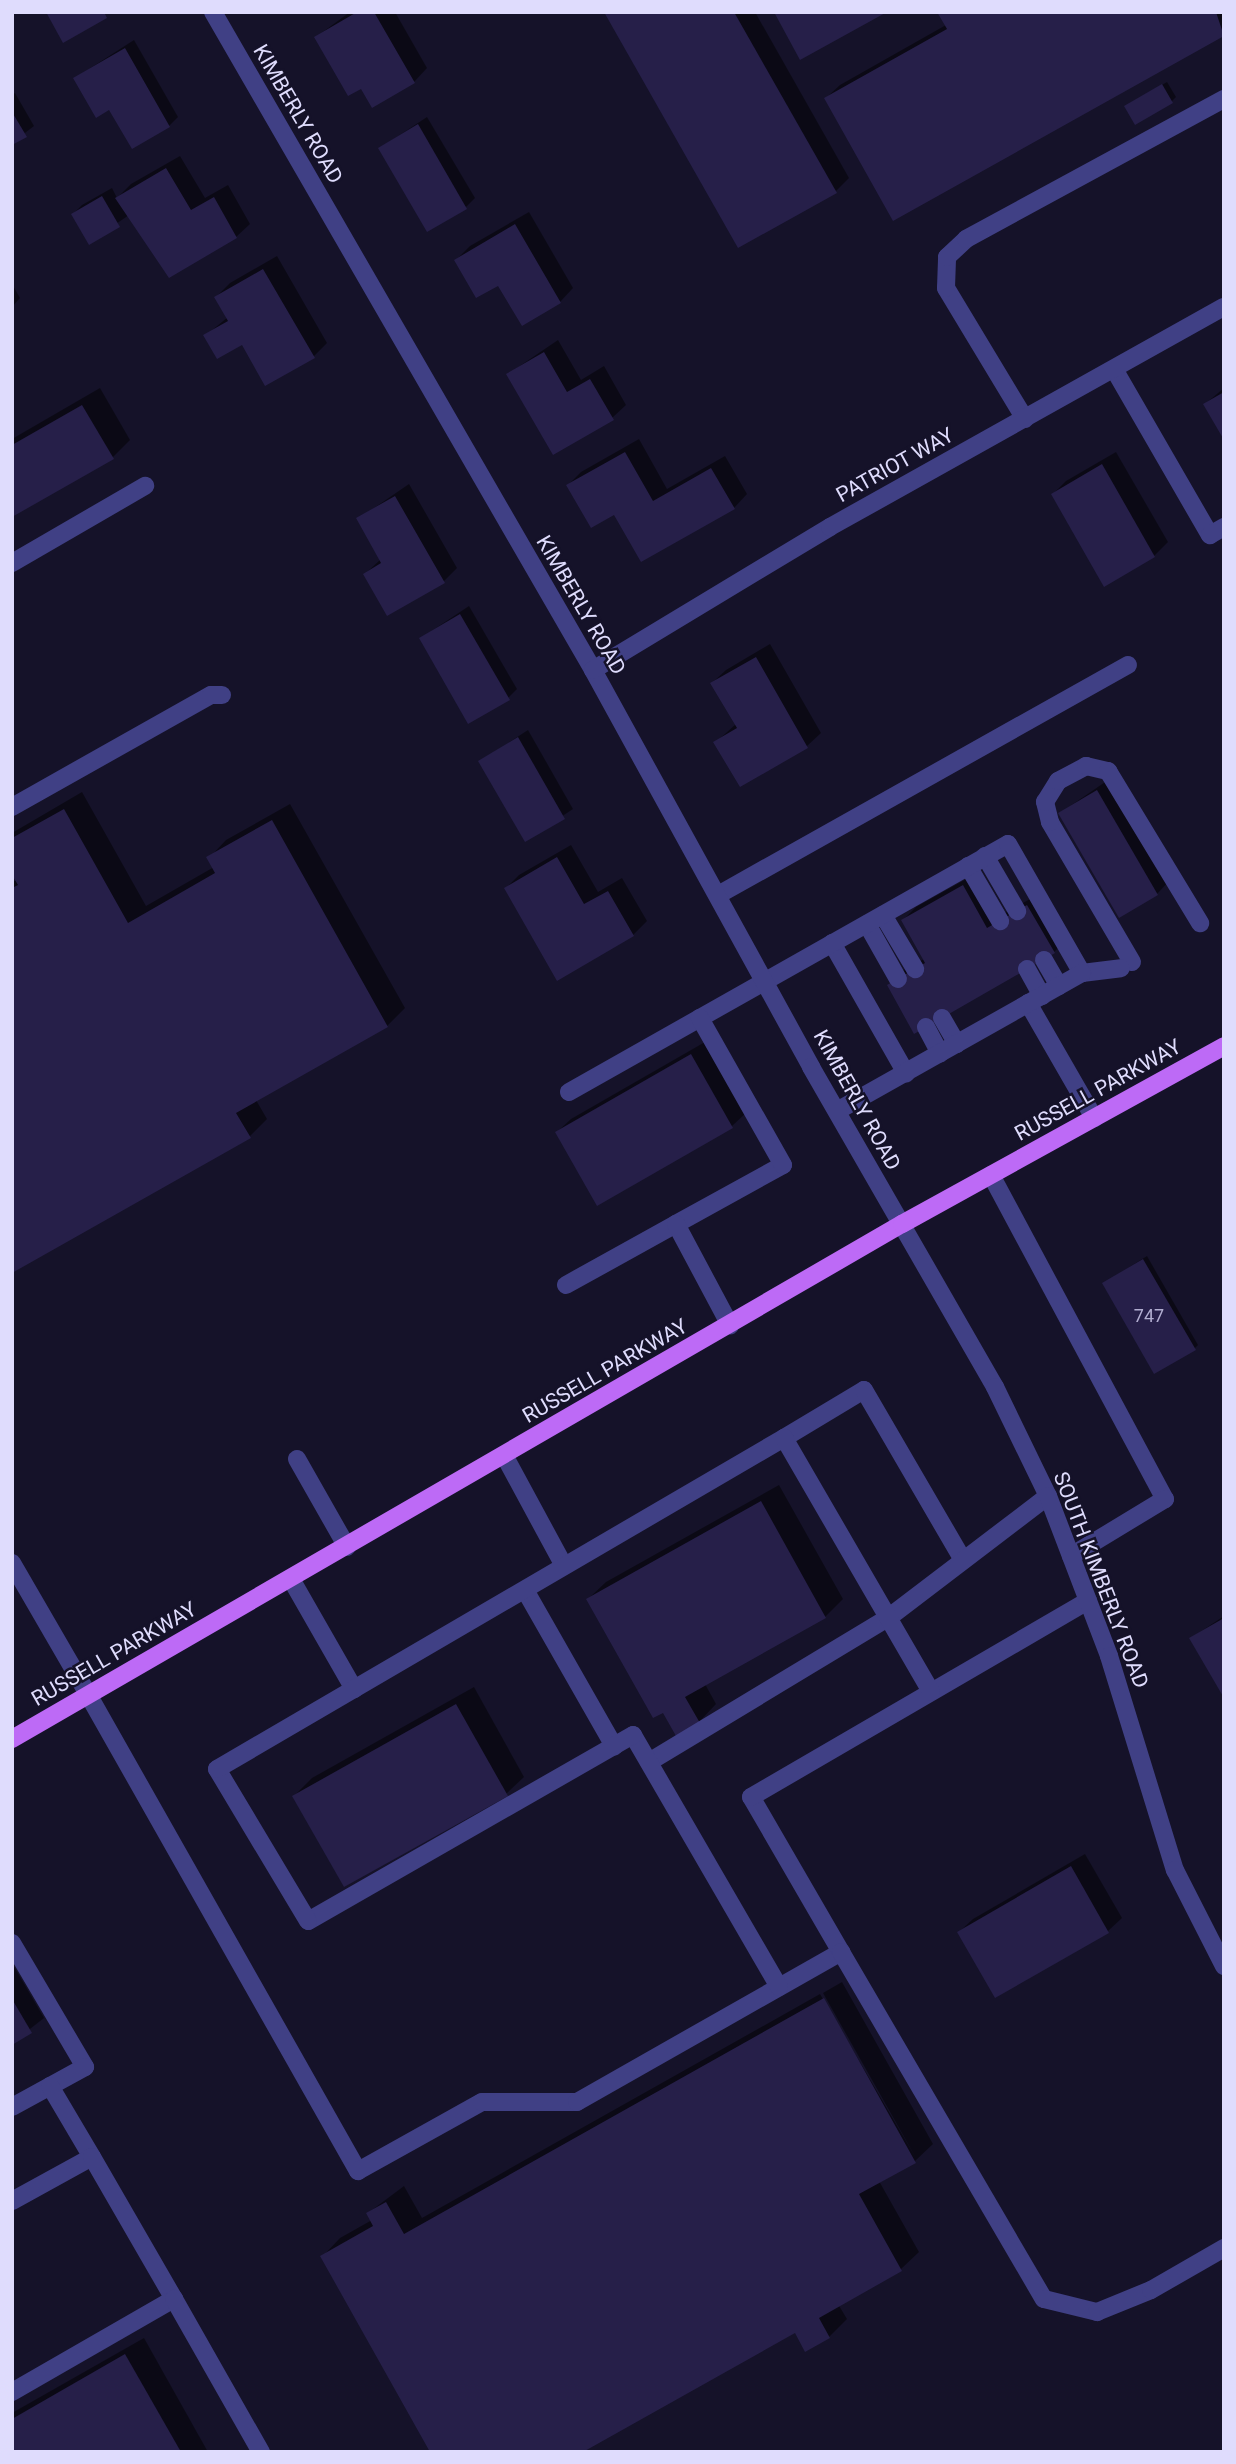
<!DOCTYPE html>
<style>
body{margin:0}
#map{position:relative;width:1236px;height:2464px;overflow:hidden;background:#151229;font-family:Roboto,sans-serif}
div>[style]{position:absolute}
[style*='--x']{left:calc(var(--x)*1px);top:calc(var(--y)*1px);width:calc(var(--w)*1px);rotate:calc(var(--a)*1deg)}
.shadow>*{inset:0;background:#0007}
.building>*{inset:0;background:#261f49}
.lane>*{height:18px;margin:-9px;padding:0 9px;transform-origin:9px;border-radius:9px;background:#404085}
.street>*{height:18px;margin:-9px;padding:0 9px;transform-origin:9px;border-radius:9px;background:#404085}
.primary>*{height:18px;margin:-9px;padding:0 9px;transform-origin:9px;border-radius:9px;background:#bd6af6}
span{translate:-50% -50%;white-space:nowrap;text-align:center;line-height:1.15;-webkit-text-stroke:5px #151229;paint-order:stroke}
.number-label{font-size:18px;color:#b1add0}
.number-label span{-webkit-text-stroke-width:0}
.street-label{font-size:21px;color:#dfdcfd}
.frame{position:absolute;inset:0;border:14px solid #dfdcfd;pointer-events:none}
</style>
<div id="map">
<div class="shadow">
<div style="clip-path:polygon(350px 12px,395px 12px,427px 68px,414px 82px,362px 86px,316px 37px)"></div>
<div style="clip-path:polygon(606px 12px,755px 12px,849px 178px,836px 191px)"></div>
<div style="clip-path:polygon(939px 12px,1224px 12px,1224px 34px,893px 219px,826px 98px,840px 85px,946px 25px)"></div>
<div style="clip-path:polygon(134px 40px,178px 117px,169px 126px,110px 108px,75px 78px)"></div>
<div style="clip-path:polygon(1167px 82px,1176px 97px,1172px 101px,1130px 103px)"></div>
<div style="clip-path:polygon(15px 93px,34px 126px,12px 143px,12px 95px)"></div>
<div style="clip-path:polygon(427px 117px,475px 198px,466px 207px,380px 148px)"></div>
<div style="clip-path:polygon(180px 156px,205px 198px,228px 185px,250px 224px,236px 237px,129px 215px,90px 242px,73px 214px,82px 205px,112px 188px,117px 198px,131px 184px)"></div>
<div style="clip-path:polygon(529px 212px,573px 288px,560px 302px,499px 283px,456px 260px,470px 246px)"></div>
<div style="clip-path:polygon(277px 256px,327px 343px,313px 357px,205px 336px,228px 317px,216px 297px,230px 283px)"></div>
<div style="clip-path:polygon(12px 284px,20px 298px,12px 307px)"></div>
<div style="clip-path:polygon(558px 340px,581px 380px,604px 366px,626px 405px,612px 418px,508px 374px)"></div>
<div style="clip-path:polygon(100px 388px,130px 440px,113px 457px,12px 515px,12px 439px)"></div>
<div style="clip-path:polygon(1224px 388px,1224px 436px,1205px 404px)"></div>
<div style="clip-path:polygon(639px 439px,667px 489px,725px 456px,747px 494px,734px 508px,614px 512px,568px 485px,581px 472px)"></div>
<div style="clip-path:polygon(1116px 452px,1168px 542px,1154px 556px,1053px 494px,1066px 481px)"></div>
<div style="clip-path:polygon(409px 484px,457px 568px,444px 581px,365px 574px,381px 559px,358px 519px)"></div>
<div style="clip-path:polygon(469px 606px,517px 689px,508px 698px,421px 638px)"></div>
<div style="clip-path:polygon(770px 644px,821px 733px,807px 746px,740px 785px,716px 742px,736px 724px,712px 683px,726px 670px)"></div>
<div style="clip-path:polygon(528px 730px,573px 809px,526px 840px,480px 761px)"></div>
<div style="clip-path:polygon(1111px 778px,1170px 880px,1157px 894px,1060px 813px)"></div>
<div style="clip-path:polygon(82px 792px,146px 906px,214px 867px,209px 858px,226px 840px,290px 804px,405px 1008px,387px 1026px,256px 1100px,267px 1119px,249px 1137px,12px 1271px,12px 882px,17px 880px,12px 871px,12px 833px)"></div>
<div style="clip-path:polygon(571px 845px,598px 892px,622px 878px,647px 921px,633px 935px,506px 888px,519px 875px)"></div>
<div style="clip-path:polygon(977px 873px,1001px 915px,1041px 893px,1067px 939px,1054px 952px,915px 1031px,902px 971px,924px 959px,903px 920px,916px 907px)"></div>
<div style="clip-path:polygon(705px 1042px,746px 1113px,732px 1126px,598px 1204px,557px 1132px,571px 1119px)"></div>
<div style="clip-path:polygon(1147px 1256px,1198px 1345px,1194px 1349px,1104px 1283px)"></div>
<div style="clip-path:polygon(779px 1485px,843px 1599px,825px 1617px,705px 1684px,716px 1704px,699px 1722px,663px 1710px,588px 1599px,606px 1582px)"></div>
<div style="clip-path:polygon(1224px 1616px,1224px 1694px,1191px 1638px)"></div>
<div style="clip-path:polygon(474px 1687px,524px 1777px,506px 1794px,294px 1796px,312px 1778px)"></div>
<div style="clip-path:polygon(1085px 1854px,1122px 1918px,1108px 1931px,996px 1996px,959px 1932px,973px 1919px)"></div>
<div style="clip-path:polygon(12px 1963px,44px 2018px,12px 2043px)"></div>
<div style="clip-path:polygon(842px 1982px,933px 2144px,915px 2161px,879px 2181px,919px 2252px,901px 2269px,838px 2304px,847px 2319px,829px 2337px,323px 2256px,340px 2238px,372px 2220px,368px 2213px,404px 2186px,422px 2218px,820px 1994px,916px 2158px,823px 1993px)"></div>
<div style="clip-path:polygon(144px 2338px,208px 2452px,12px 2452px,12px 2413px)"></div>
</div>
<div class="building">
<div style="clip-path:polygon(46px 12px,104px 12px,107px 18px,63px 43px)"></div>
<div style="clip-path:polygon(357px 12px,374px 12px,415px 83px,372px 108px,361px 89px,348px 96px,314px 37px)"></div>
<div style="clip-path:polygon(604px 12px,734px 12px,837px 193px,738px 248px)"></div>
<div style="clip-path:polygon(774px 12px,887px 12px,800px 60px)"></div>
<div style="clip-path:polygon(937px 12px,1216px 12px,1224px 36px,893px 221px,824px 98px,947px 29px)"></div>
<div style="clip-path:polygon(125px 48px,170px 127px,132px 149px,109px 110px,96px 118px,73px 78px)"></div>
<div style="clip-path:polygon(1162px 84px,1173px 103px,1135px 125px,1124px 106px)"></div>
<div style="clip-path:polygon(12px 112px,27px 137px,12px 145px)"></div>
<div style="clip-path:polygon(418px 124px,467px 209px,427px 232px,378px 148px)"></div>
<div style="clip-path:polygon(166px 168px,191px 210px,214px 197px,237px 238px,169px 278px,115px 198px)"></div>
<div style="clip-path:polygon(102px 196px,120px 227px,89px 245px,71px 214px)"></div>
<div style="clip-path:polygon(515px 224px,561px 303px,522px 326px,498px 286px,476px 298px,454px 260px)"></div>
<div style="clip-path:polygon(263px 269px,315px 358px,265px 386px,242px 345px,217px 359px,203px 335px,228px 321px,214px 297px)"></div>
<div style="clip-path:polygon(544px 352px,567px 392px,590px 379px,614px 420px,553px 455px,506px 374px)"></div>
<div style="clip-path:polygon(1224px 392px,1224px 440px,1203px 404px)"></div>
<div style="clip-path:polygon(82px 405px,114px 459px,12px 517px,12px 445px)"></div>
<div style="clip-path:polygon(625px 452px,653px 501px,711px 468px,735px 509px,641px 562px,614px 515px,591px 528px,566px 485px)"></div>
<div style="clip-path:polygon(1102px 464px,1155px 557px,1104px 587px,1051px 494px)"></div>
<div style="clip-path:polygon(395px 496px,445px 583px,387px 616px,363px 574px,381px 563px,356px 518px)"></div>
<div style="clip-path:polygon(460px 614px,510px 700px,468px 724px,419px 638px)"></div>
<div style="clip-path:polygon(756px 657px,808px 748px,740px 787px,713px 742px,737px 728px,710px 683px)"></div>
<div style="clip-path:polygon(518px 737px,565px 819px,525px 842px,478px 761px)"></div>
<div style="clip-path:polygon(1097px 790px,1158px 895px,1119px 918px,1058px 813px)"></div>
<div style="clip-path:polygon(64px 809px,128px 923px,215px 873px,206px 857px,272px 820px,388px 1027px,236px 1113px,251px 1138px,12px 1273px,12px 888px,18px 885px,12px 875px,12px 838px)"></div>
<div style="clip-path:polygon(557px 857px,584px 904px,608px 891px,634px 936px,557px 981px,504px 888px)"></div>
<div style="clip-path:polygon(963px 885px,987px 928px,1027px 905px,1055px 953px,914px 1034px,887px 985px,925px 963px,901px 920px)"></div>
<div style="clip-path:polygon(691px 1054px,733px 1128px,597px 1206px,555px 1132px)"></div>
<div style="clip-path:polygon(1143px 1259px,1196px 1350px,1154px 1374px,1102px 1283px)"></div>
<div style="clip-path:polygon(761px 1501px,826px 1618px,685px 1697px,700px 1723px,676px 1736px,663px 1713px,653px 1718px,586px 1599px)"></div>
<div style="clip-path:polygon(1224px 1618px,1224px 1698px,1189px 1638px)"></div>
<div style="clip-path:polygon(456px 1704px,508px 1796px,344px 1887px,292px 1796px)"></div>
<div style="clip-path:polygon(1071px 1866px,1109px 1933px,995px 1998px,957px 1932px)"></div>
<div style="clip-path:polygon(824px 1998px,916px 2163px,859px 2194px,902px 2271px,819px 2318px,830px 2338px,805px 2352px,795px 2333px,583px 2452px,430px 2452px,320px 2256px,373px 2226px,366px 2213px,386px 2202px,404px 2234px)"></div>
<div style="clip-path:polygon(12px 1999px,32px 2033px,12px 2045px)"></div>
<div style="clip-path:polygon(125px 2354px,181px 2452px,12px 2452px,12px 2419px)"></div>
</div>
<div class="lane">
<div style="--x:1114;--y:369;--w:192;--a:60"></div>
<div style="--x:1210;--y:535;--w:16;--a:-30"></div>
<div style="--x:1025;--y:419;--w:153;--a:-121.1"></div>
<div style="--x:946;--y:288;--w:31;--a:-88"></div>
<div style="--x:947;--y:257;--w:26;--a:-43"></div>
<div style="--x:966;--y:239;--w:294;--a:-28.5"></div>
<div style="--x:12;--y:563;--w:154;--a:-30.1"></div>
<div style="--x:12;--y:807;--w:228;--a:-29.4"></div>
<div style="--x:211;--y:695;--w:11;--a:0"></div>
<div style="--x:985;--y:856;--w:64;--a:59.8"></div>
<div style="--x:968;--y:866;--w:64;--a:59.8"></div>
<div style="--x:718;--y:895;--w:470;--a:-29.3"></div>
<div style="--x:883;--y:915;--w:63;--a:59.3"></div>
<div style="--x:867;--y:924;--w:63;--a:60.6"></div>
<div style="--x:832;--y:943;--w:150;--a:60.4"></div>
<div style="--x:1044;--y:960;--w:30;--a:60"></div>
<div style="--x:1132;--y:962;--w:162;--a:-120.4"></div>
<div style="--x:1050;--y:822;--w:21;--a:-104"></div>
<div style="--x:1045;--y:802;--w:25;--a:-58"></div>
<div style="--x:1058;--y:781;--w:32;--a:-28"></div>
<div style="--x:1086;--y:766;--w:23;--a:13"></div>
<div style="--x:1108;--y:771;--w:178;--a:58.8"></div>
<div style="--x:1027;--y:969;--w:31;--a:61"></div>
<div style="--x:1082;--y:973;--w:39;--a:-7"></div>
<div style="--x:1028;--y:1003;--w:133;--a:60.1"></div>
<div style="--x:942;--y:1018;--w:30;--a:60"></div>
<div style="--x:926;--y:1027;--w:30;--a:62"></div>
<div style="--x:569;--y:1092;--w:504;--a:-29.46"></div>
<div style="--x:1008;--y:844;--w:149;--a:60.2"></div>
<div style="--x:1082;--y:973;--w:281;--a:150.6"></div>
<div style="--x:991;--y:1175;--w:368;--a:61.8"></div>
<div style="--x:1165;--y:1499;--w:110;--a:148.8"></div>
<div style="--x:676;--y:1224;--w:122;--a:-28.9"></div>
<div style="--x:783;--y:1165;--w:169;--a:-119.5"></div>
<div style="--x:566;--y:1285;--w:126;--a:-29"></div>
<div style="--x:676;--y:1224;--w:115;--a:61.9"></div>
<div style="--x:784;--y:1438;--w:93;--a:-31"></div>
<div style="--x:864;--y:1390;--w:197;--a:59.8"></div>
<div style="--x:504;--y:1455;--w:126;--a:61.6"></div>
<div style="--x:297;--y:1459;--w:101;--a:60.4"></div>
<div style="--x:291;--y:1579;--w:127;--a:60.2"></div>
<div style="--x:525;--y:1590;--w:180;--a:60.3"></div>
<div style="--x:89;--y:1696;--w:546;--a:60.48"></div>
<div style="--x:358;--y:2171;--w:142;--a:-29.1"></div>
<div style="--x:482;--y:2102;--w:95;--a:0"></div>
<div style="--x:577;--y:2102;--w:304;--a:-29.6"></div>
<div style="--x:841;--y:1952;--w:179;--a:-120.1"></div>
<div style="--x:751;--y:1797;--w:390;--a:-30.2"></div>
<div style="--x:649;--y:1762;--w:279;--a:-31.1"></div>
<div style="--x:888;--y:1618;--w:201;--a:-37.3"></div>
<div style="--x:12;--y:1943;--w:144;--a:59.5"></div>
<div style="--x:85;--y:2067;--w:83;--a:151.3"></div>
<div style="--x:841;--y:1952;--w:402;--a:59.7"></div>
<div style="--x:1044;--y:2299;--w:55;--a:13.8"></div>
<div style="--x:1097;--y:2312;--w:58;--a:-22.2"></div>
<div style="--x:1151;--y:2290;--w:84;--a:-29.9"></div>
<div style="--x:779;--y:1987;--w:291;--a:-120.1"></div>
<div style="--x:633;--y:1735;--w:374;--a:150.2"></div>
<div style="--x:308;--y:1921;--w:177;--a:-120.9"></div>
<div style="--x:217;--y:1769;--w:657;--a:-30.28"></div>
<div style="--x:784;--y:1438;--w:293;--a:59.9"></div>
<div style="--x:50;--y:2086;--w:82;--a:59.4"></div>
<div style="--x:12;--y:2201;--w:91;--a:-28.8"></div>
<div style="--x:92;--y:2157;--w:164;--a:60"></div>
<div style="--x:12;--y:2392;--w:187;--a:-29.9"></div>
<div style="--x:174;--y:2299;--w:176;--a:60.4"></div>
</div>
<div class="street">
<div style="--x:213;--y:12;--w:760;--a:59.99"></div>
<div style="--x:593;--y:670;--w:453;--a:61.2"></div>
<div style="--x:811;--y:1067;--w:369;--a:60.1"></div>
<div style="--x:995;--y:1387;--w:121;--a:64.1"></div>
<div style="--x:1048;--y:1496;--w:171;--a:69.1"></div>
<div style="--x:1109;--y:1656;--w:224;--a:72.9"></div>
<div style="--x:1175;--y:1870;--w:108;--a:63"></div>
<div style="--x:593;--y:670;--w:277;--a:-31.1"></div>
<div style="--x:830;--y:527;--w:451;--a:-29.2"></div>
<div style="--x:12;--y:1563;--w:154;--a:59.9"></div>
</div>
<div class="primary">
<div style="--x:12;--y:1739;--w:1028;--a:-30.06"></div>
<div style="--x:902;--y:1224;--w:368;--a:-28.9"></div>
</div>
<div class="number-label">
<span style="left:1149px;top:1316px">747</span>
</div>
<div class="street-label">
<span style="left:298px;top:114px;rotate:60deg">KIMBERLY ROAD</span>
<span style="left:895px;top:465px;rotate:-29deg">PATRIOT WAY</span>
<span style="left:581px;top:605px;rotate:60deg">KIMBERLY ROAD</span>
<span style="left:1098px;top:1090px;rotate:-29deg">RUSSELL PARKWAY</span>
<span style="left:857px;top:1100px;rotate:61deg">KIMBERLY ROAD</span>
<span style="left:605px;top:1371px;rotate:-30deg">RUSSELL PARKWAY</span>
<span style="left:1101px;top:1580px;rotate:69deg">SOUTH KIMBERLY ROAD</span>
<span style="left:114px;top:1654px;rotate:-30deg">RUSSELL PARKWAY</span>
</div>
<div class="frame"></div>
</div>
